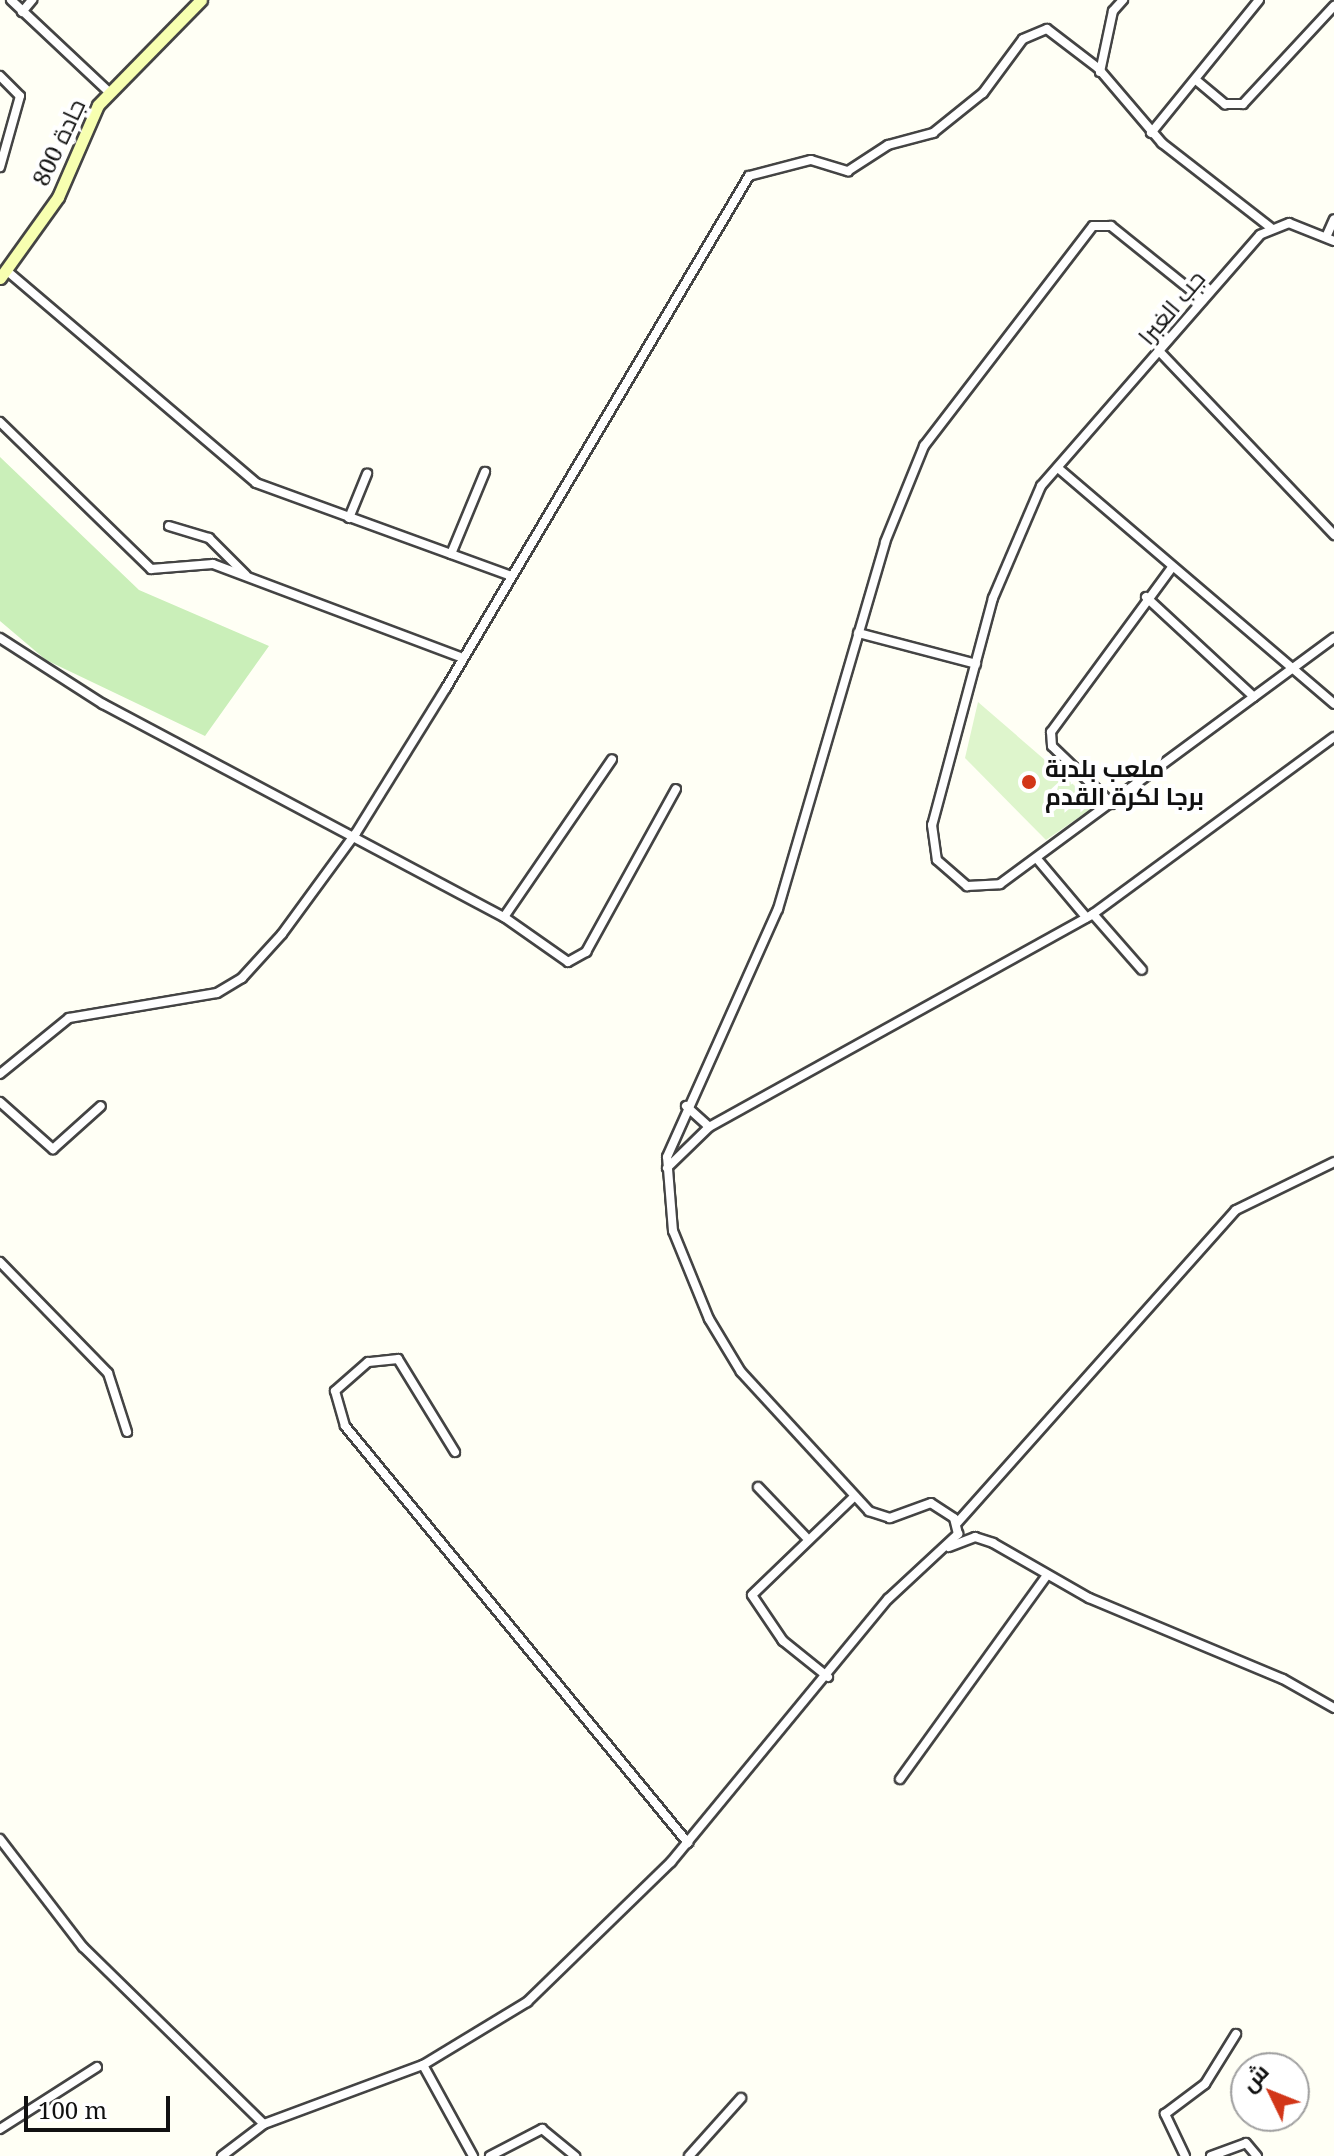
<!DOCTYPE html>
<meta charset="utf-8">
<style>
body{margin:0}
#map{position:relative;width:1334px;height:2156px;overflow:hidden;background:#fffff5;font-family:"Noto Serif",Cairo,serif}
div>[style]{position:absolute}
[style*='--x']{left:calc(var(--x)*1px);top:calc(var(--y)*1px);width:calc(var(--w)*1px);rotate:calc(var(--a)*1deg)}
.green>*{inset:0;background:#caefb9}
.pitch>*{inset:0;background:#def5cc}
.roads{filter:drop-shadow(2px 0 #444) drop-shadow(-2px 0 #444) drop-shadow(0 2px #444) drop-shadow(0 -2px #444)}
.street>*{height:8px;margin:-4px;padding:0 4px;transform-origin:4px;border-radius:4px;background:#fff}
.secondary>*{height:11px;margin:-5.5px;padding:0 5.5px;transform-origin:5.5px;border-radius:5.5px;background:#f7ffb0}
.dots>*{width:22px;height:22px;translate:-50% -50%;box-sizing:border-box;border:4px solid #fff;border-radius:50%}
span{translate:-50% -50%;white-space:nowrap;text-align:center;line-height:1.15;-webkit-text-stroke:8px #fff;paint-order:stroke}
.street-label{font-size:24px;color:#111}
.poi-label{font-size:24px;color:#111;font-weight:700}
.left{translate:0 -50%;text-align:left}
.north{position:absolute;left:1230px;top:2052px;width:80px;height:80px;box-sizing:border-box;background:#fff;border:2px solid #a0a0a0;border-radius:50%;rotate:313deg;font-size:22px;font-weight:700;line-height:32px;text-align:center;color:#111}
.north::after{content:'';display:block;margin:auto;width:28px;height:36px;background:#d23618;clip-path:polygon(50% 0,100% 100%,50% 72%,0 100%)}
.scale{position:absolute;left:24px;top:2096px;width:146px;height:36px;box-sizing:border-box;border:4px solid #111;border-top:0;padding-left:10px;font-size:24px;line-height:28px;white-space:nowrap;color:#111;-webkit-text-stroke:6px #fff;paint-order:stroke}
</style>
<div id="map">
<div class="green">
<div style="clip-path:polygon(0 457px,139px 590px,269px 646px,205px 736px,46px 660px,0 621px)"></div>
</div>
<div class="pitch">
<div style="clip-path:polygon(978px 702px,1097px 805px,1046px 840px,965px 758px)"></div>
</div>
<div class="roads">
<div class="street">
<div style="--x:11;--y:0;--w:134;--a:43.2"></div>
<div style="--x:22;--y:12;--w:16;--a:-50"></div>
<div style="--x:1100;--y:72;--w:62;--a:-78"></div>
<div style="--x:1113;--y:11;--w:15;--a:-48"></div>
<div style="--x:0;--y:76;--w:28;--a:45"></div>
<div style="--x:20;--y:96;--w:74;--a:105.7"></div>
<div style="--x:1196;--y:80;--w:38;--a:40"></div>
<div style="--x:1225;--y:104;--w:18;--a:0"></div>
<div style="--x:1243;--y:104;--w:134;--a:-47.1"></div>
<div style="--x:1151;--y:133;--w:171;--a:-50.9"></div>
<div style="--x:1327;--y:235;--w:17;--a:-66"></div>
<div style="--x:1334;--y:241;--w:48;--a:-158.2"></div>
<div style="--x:1289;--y:223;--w:31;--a:158"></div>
<div style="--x:1260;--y:235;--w:333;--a:131.1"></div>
<div style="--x:1041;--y:486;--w:122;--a:113.2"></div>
<div style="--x:993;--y:598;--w:235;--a:105"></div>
<div style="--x:932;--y:825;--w:35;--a:82"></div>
<div style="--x:937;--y:860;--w:40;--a:41"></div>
<div style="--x:967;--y:886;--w:33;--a:-3"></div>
<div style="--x:1000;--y:884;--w:415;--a:-36.4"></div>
<div style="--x:6;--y:270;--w:328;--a:40.4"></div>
<div style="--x:256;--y:483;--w:271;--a:20"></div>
<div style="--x:1160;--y:352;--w:253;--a:46.4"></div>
<div style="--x:0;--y:422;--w:211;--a:44.2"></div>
<div style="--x:151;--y:569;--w:62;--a:-4.6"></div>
<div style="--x:213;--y:564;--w:267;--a:20.6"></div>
<div style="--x:1058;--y:468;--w:363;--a:40.5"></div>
<div style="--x:349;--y:518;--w:48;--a:-67.8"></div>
<div style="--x:169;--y:526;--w:42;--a:16.7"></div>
<div style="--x:209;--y:538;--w:52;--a:45"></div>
<div style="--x:451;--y:554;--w:89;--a:-67.5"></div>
<div style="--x:1146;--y:597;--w:147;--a:42.8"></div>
<div style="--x:858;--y:633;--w:122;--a:14.7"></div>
<div style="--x:0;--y:638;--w:122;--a:32.7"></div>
<div style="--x:103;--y:704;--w:454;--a:28"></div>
<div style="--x:504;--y:917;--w:78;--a:35.1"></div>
<div style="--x:568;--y:962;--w:21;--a:-29"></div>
<div style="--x:586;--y:952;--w:186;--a:-61.1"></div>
<div style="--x:1112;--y:804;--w:83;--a:-136"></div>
<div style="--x:1052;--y:746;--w:14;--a:-94"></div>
<div style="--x:1051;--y:732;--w:205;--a:-53.7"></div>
<div style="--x:1038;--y:860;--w:75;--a:49.9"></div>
<div style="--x:1093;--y:914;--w:74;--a:48.8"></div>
<div style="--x:504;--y:917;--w:191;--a:-55.6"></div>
<div style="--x:0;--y:1074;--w:89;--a:-39.1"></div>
<div style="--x:69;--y:1018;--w:150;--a:-9.6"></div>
<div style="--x:217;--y:993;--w:29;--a:-31"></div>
<div style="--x:242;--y:978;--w:59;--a:-47.7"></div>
<div style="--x:282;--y:934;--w:125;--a:-53.8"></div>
<div style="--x:356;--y:833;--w:171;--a:-58.2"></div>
<div style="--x:446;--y:688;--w:595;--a:-59.38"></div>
<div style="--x:749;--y:176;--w:64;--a:-14.5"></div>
<div style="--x:811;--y:160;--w:39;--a:17"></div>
<div style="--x:848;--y:171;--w:48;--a:-33"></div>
<div style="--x:888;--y:145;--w:47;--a:-14.9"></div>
<div style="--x:933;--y:133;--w:64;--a:-38.7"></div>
<div style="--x:983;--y:93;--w:67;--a:-53.5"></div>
<div style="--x:1023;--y:39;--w:26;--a:-23"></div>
<div style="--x:1047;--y:29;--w:64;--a:37.4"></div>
<div style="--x:1098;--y:68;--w:99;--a:49.5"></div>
<div style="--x:1162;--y:143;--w:137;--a:37.9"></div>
<div style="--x:0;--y:1102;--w:71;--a:41.6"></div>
<div style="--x:53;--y:1149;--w:64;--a:-41.9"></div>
<div style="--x:686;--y:1106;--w:31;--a:42"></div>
<div style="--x:667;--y:1168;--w:59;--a:-44.3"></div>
<div style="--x:709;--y:1127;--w:439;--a:-29"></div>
<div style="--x:1093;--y:914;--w:299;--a:-36.3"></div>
<div style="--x:0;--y:1262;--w:155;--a:45.8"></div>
<div style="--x:108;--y:1373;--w:62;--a:72.1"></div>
<div style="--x:455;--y:1452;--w:109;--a:-121.5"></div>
<div style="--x:398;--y:1359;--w:30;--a:174"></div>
<div style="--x:368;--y:1362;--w:44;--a:138.7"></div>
<div style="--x:335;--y:1391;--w:36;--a:74"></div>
<div style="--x:345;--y:1426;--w:540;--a:50.56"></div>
<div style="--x:758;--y:1487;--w:69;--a:46.2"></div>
<div style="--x:957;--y:1523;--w:419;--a:-48.3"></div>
<div style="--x:1236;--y:1210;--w:109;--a:-26.1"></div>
<div style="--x:949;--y:1547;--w:28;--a:-21"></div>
<div style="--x:975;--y:1537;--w:19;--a:18"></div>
<div style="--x:993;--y:1543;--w:111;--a:29.8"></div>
<div style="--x:1089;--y:1598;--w:210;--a:22.7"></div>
<div style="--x:1283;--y:1679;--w:59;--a:29.6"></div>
<div style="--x:828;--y:1677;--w:58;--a:-141.3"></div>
<div style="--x:783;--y:1641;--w:55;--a:-124"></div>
<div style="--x:752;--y:1595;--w:141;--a:-43.9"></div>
<div style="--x:900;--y:1779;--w:251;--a:-54.2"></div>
<div style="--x:0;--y:1839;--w:136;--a:52.5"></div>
<div style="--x:83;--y:1947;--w:253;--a:44.4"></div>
<div style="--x:423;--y:2065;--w:104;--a:61.2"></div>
<div style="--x:0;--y:2129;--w:115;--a:-32.6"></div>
<div style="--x:222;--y:2156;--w:53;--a:-37.3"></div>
<div style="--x:264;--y:2124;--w:170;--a:-20.4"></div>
<div style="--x:423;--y:2065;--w:122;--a:-31.2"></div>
<div style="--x:527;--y:2002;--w:201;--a:-44.2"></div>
<div style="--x:671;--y:1862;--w:341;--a:-50.5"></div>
<div style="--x:888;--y:1599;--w:96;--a:-42.9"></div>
<div style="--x:958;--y:1534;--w:16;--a:-104"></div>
<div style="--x:954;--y:1518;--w:27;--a:-147"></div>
<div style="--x:931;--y:1503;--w:44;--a:159.9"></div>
<div style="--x:890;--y:1518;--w:22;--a:-162"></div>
<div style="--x:869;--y:1511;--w:189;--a:-132.6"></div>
<div style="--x:741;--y:1372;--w:62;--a:-121.1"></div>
<div style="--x:709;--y:1319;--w:95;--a:-112.2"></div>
<div style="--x:673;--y:1231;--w:74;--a:-94.6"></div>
<div style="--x:667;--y:1157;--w:272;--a:-65.9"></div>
<div style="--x:778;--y:909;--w:382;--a:-73.7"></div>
<div style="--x:885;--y:542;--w:104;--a:-67.9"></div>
<div style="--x:924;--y:446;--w:277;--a:-52.5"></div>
<div style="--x:1093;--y:226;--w:18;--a:0"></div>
<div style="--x:1111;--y:226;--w:118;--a:38.8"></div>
<div style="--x:490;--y:2156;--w:59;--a:-27.4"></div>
<div style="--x:542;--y:2129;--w:43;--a:39.3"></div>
<div style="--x:689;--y:2156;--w:78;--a:-48.1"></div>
<div style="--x:1185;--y:2156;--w:47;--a:-115.5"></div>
<div style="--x:1165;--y:2114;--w:50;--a:-36.9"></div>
<div style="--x:1205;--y:2084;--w:59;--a:-58.2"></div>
<div style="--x:1211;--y:2156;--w:37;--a:-20"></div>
<div style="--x:1246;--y:2143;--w:17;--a:50"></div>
</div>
<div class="secondary">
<div style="--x:0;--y:278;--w:100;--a:-54.4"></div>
<div style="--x:58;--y:197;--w:100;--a:-66.5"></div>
<div style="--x:98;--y:105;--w:147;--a:-45.6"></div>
</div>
</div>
<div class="dots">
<div style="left:1029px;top:782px;background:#d23618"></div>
</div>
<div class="street-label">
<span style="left:58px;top:142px;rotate:-65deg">جادة 800</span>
<span style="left:1171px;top:307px;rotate:-50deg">جب الغبرا</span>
</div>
<div class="poi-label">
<span class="left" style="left:1045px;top:782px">ملعب بلدبة<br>برجا لكرة القدم</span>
</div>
<div class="north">ش</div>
<div class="scale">100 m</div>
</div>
